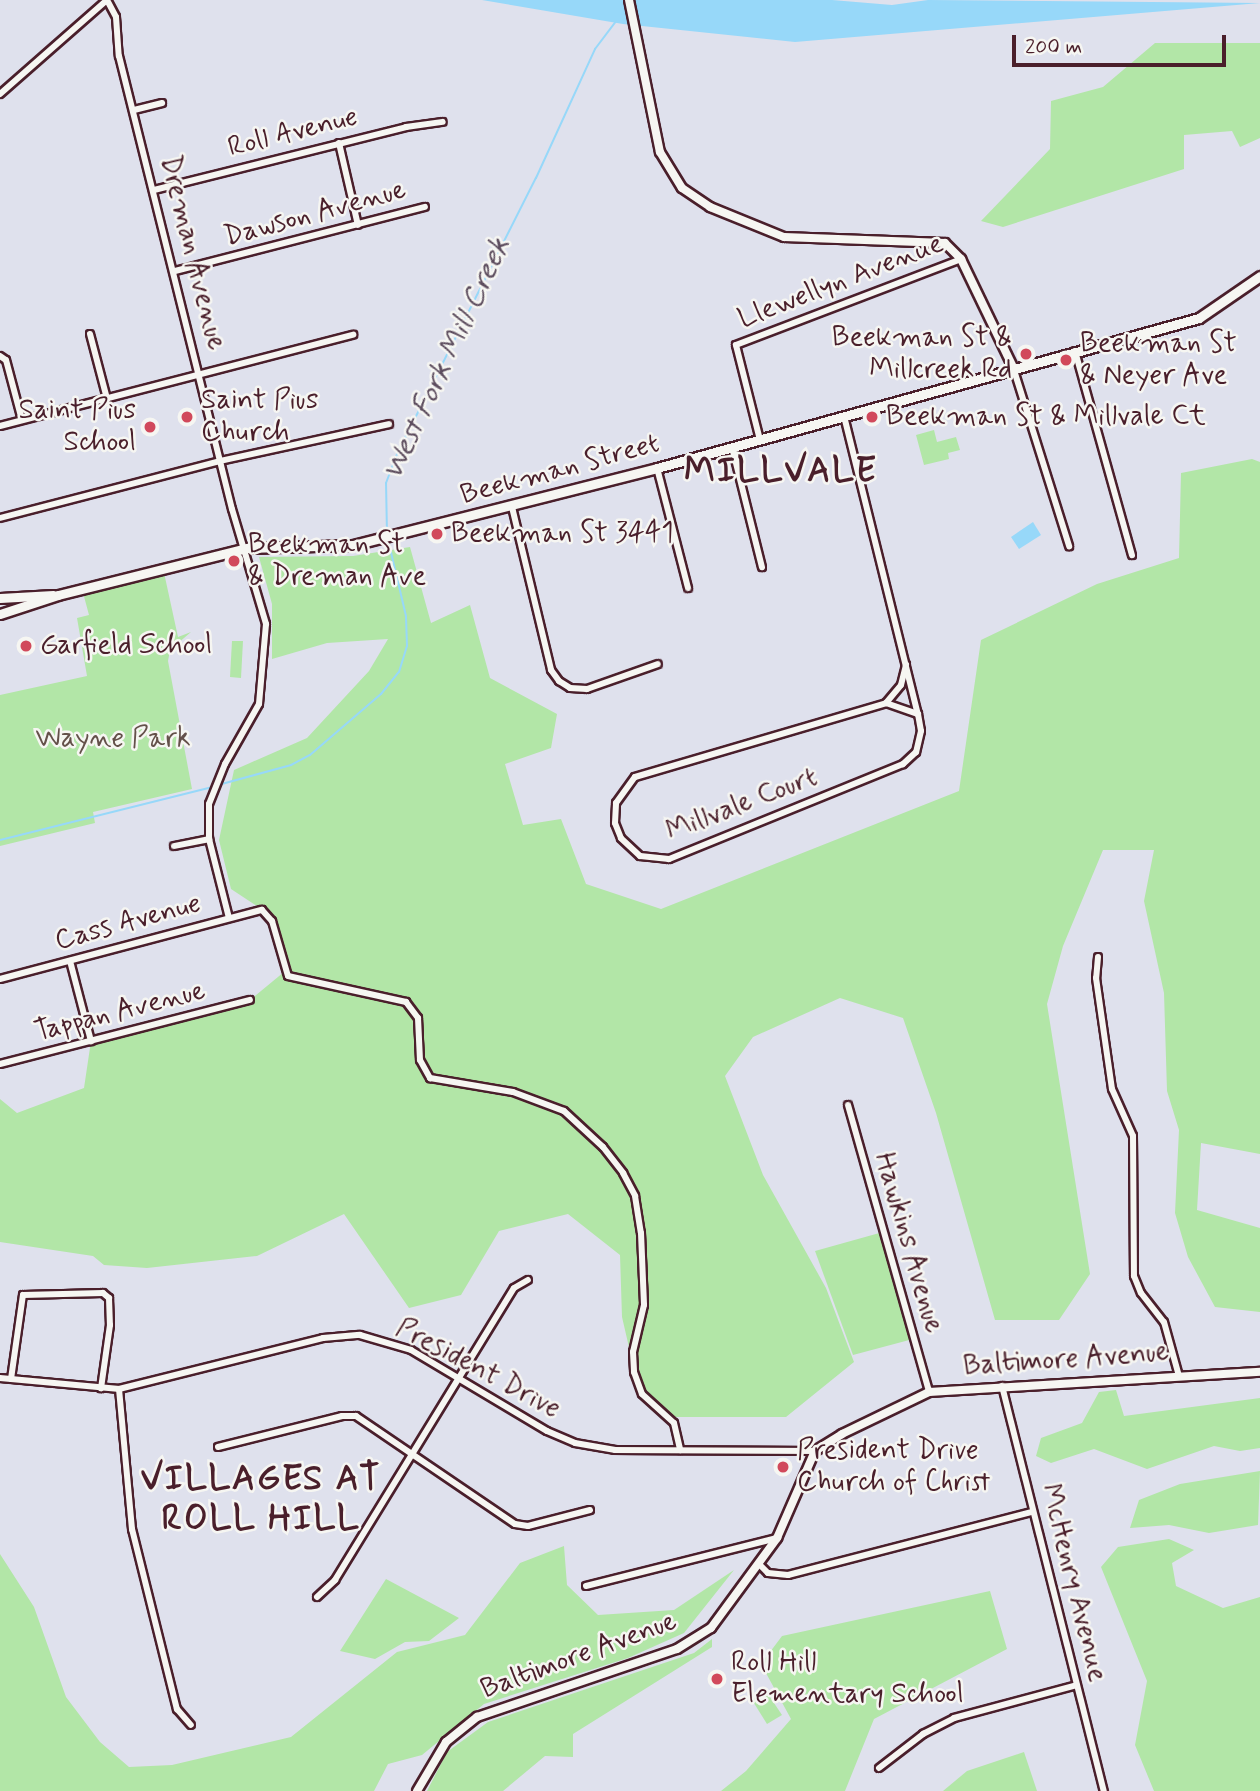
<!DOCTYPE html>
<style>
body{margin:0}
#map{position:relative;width:1260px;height:1791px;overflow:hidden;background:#dfe1ed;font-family:Mynerve,sans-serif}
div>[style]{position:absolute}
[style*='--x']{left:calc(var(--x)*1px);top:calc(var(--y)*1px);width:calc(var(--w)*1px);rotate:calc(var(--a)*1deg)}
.green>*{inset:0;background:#b2e6a7}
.water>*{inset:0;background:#97d8f9}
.stream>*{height:2px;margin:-1px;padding:0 1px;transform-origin:1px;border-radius:1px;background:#97d8f9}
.roads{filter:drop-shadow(2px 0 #4a1f2b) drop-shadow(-2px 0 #4a1f2b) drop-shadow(0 2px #4a1f2b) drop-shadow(0 -2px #4a1f2b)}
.minor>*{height:6px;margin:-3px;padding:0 3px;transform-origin:3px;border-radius:3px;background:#f6f6f2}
.tertiary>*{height:8px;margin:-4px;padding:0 4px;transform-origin:4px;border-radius:4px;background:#f6f6f2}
.secondary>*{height:9px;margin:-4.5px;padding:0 4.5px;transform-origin:4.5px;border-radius:4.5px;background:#f6f6f2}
.dots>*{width:19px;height:19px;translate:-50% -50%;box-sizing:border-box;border:4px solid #f6f6f2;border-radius:50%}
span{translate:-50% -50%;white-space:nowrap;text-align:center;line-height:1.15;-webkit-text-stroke:5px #f6f6f2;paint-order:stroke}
.street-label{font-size:28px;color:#4a1f2b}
.poi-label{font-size:28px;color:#4a1f2b}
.right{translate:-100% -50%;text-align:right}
.left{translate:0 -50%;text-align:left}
.park-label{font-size:28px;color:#64514a}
.water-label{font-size:30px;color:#5d4d5e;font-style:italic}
.district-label{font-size:35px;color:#4a1f2b;font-weight:700;letter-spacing:2px}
.scale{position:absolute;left:1012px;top:35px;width:214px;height:32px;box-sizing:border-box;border:4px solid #4a1f2b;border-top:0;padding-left:9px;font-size:21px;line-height:24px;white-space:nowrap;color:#4a1f2b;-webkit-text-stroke:5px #f6f6f2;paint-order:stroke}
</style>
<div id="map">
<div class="green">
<div style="clip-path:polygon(1155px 43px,1260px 43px,1260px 138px,1240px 147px,1232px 131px,1184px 135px,1184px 169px,1003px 227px,981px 221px,1050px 149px,1051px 101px,1103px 87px)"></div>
<div style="clip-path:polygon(934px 430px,937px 442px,956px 437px,960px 450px,948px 453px,949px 459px,924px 465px,916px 435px)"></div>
<div style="clip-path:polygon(1252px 459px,1260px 462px,1260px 1154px,1201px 1143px,1197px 1210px,1260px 1228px,1260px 1312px,1215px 1307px,1188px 1257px,1175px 1213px,1179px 1130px,1167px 1091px,1164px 993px,1144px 901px,1154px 850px,1103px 850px,1063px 946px,1047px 1004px,1090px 1274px,1059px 1320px,995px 1320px,936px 1113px,903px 1018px,840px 998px,753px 1037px,725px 1076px,763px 1175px,826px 1288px,854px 1362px,786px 1417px,670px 1417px,653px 1405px,637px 1382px,622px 1317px,620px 1255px,568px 1214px,499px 1231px,461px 1295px,409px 1308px,344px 1214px,257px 1256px,147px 1268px,104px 1265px,93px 1256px,0 1242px,0 1099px,17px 1113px,84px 1088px,91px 1041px,250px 1000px,284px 972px,266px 912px,231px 889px,219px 840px,234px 770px,307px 738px,369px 671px,388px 639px,327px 643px,272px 659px,272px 604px,259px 557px,353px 556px,410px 547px,431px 623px,470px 605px,490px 678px,557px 714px,551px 748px,505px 764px,523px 825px,561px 819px,586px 884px,661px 909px,959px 791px,981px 640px,1097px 584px,1179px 558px,1181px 473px)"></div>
<div style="clip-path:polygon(163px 568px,178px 637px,191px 632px,170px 650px,168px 661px,192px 789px,93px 812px,95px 823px,0 846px,0 695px,87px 676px,77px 618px,89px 615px,82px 589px)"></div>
<div style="clip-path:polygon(232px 641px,243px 641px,241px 678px,230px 677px)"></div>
<div style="clip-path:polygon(883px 1232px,913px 1339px,853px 1355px,815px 1251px)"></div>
<div style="clip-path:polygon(1116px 1390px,1124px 1416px,1260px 1398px,1260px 1448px,1240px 1451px,1214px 1446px,1147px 1469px,1094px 1449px,1051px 1463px,1036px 1456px,1041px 1438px,1082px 1423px,1099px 1392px)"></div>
<div style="clip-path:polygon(1260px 1471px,1258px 1525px,1209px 1533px,1169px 1525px,1130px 1528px,1139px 1500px,1180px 1484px)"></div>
<div style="clip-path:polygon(1169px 1539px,1194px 1550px,1172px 1563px,1176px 1586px,1223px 1608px,1260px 1597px,1260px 1791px,1154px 1791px,1135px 1745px,1147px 1681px,1101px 1567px,1118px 1547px)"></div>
<div style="clip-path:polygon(564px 1546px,567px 1585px,598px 1615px,674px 1610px,734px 1570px,684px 1633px,628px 1658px,484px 1704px,422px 1755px,388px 1764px,374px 1791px,0 1791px,0 1554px,34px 1607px,66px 1697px,100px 1742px,129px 1767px,172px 1765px,291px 1737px,397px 1652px,465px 1635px,520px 1563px)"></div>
<div style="clip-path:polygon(386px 1579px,459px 1618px,429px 1641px,405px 1642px,375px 1659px,340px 1651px)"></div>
<div style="clip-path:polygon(990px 1591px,1007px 1649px,874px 1719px,845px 1791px,721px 1791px,746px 1771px,791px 1719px,761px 1664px,782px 1636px)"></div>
<div style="clip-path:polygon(712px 1639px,712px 1647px,573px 1734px,573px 1757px,545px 1756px,503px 1791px,427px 1791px,447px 1752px,488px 1722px,694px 1653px)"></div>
<div style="clip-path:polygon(766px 1691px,782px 1715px,767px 1724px,752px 1700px)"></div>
<div style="clip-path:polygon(1024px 1752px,1037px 1791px,943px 1791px,967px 1771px)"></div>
</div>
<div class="water">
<div style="clip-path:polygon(482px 0,832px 0,892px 5px,928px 0,1260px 3px,795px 42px,623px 24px)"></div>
<div style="clip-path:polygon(1033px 522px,1041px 535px,1019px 549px,1011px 537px)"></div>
</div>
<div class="stream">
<div style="--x:387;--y:534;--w:51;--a:-91.1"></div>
<div style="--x:386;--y:483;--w:33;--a:-69"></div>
<div style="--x:398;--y:452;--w:307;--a:-63.3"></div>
<div style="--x:536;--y:178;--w:142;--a:-65.4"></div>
<div style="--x:595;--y:49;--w:35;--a:-53"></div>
<div style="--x:218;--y:785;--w:76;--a:-15.3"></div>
<div style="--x:291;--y:765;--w:21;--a:-28"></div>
<div style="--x:310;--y:755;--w:94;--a:-40.7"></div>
<div style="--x:381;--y:694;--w:28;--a:-51"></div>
<div style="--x:399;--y:672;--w:27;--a:-73"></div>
<div style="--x:407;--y:646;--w:30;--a:-92"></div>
<div style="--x:406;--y:616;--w:78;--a:-103.3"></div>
<div style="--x:0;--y:840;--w:219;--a:-14"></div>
</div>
<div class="roads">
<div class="minor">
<div style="--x:0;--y:94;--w:142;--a:-41.3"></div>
<div style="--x:107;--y:0;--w:19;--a:62"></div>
<div style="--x:116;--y:17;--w:39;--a:86"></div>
<div style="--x:119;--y:56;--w:467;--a:76"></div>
<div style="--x:232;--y:509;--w:120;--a:73.5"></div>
<div style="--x:266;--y:624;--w:80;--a:95"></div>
<div style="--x:259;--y:704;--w:69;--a:119.5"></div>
<div style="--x:225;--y:764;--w:43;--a:111.8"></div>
<div style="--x:209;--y:804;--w:35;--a:90"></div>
<div style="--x:209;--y:839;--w:81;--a:75.8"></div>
<div style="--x:134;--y:110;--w:29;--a:-14"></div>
<div style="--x:339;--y:143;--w:84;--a:77"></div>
<div style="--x:154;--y:190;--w:260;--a:-14"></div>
<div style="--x:406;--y:127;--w:37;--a:-8"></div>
<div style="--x:175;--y:271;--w:258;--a:-14.4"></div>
<div style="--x:90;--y:334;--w:67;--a:75.3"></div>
<div style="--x:1075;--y:351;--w:212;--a:74.4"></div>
<div style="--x:0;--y:356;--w:7;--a:34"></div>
<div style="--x:6;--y:360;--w:62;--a:75.1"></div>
<div style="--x:1013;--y:367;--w:188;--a:72.6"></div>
<div style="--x:844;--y:416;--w:307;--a:76.1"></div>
<div style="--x:918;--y:714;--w:17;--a:80"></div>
<div style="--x:921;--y:731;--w:22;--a:103"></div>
<div style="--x:916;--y:752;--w:18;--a:137"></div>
<div style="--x:903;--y:764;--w:253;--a:157.9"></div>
<div style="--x:669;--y:859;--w:29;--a:-174"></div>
<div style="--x:640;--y:856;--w:26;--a:-137"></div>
<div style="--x:621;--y:838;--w:16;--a:-112"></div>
<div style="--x:615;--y:823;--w:20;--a:-87"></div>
<div style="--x:616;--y:803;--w:32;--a:-54"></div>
<div style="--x:635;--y:777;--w:262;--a:-16.4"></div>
<div style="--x:886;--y:703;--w:23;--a:-50"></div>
<div style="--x:901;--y:685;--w:21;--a:-76"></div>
<div style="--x:0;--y:426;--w:365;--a:-14.5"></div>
<div style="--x:760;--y:440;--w:98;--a:-104.2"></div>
<div style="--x:736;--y:345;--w:241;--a:-20.9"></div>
<div style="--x:732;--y:447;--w:124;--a:76"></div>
<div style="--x:657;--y:468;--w:124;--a:75.5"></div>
<div style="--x:512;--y:507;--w:168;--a:76.5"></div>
<div style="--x:551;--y:670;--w:14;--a:54"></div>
<div style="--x:559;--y:681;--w:13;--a:32"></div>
<div style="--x:570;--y:688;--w:17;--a:3"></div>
<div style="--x:587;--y:689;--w:75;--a:-19.4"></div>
<div style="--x:0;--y:518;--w:227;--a:-14.5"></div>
<div style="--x:220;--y:461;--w:173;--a:-12.3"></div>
<div style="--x:886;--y:703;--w:34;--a:19"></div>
<div style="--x:174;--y:846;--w:36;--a:-11"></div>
<div style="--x:1098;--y:957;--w:21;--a:95"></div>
<div style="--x:1096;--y:978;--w:112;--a:81.8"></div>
<div style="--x:1112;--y:1089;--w:51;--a:65.9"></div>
<div style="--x:1133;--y:1136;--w:140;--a:89.6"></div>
<div style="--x:1134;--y:1276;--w:18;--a:68"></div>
<div style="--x:1141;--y:1293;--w:37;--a:52"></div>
<div style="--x:1164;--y:1322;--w:56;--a:74.5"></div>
<div style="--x:70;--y:961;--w:83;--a:75.3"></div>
<div style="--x:0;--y:979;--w:271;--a:-14.8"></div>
<div style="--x:262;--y:910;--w:15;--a:48"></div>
<div style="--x:272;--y:921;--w:57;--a:73.8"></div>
<div style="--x:288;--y:976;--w:121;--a:12.4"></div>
<div style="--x:406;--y:1002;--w:20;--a:53"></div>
<div style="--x:418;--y:1018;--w:42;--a:87.3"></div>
<div style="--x:420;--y:1060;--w:21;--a:61"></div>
<div style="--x:430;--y:1078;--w:84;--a:9.6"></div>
<div style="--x:513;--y:1092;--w:54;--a:20.4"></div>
<div style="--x:564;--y:1111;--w:53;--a:42.7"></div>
<div style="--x:603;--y:1147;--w:33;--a:52"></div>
<div style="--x:623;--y:1173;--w:26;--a:62"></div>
<div style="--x:635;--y:1196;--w:37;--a:81"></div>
<div style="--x:641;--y:1233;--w:72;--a:87.6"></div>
<div style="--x:644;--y:1305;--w:48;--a:103.2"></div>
<div style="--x:633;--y:1352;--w:20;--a:87"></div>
<div style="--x:634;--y:1372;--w:23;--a:70"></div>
<div style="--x:642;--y:1394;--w:43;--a:42.2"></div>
<div style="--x:674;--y:1423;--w:28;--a:77"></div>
<div style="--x:0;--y:1064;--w:258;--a:-14.4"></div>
<div style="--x:848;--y:1105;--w:298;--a:74.2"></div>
<div style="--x:0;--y:1378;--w:120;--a:5.3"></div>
<div style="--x:119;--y:1389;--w:210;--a:-14"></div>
<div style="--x:323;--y:1338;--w:37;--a:-5"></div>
<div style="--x:360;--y:1335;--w:53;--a:16.4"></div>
<div style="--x:411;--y:1350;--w:158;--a:30.8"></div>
<div style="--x:547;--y:1431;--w:30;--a:23"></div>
<div style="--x:575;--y:1443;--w:41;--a:9.9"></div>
<div style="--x:615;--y:1450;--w:200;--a:0.3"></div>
<div style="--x:11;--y:1379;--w:85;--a:-81.9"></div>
<div style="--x:23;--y:1295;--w:80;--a:-1.4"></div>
<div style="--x:103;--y:1293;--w:8;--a:40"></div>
<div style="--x:109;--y:1298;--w:27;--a:88"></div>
<div style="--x:110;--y:1325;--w:64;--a:98.1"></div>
<div style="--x:1002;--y:1386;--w:418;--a:75.9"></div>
<div style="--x:119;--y:1389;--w:141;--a:84.7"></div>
<div style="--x:132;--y:1529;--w:186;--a:76"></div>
<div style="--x:177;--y:1709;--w:21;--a:49"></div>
<div style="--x:218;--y:1447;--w:128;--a:-14"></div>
<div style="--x:342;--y:1416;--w:14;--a:0"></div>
<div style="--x:356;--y:1416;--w:192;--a:34.2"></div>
<div style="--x:515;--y:1524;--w:13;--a:9"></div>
<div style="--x:528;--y:1526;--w:64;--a:-14.5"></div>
<div style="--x:760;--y:1565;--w:11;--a:45"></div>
<div style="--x:768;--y:1573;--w:20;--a:6"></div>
<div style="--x:788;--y:1575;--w:252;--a:-14.5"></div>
<div style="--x:586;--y:1586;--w:197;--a:-14.1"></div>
<div style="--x:317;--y:1597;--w:25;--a:-43"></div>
<div style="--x:335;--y:1580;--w:342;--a:-58.5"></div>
<div style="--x:514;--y:1288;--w:16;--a:-30"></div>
<div style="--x:879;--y:1768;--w:56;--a:-37.7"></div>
<div style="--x:923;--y:1734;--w:35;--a:-27"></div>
<div style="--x:954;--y:1718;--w:127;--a:-15"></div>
</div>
<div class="tertiary">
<div style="--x:629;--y:0;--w:155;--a:78.5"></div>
<div style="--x:660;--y:152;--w:42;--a:58.6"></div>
<div style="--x:682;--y:188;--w:34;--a:34"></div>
<div style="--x:710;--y:207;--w:80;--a:22.1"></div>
<div style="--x:784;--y:237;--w:161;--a:2.1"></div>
<div style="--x:945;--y:243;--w:23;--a:45"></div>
<div style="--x:961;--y:259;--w:120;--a:64.3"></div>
<div style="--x:417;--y:1791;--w:57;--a:-59.4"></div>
<div style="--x:446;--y:1742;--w:40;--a:-39"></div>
<div style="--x:477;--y:1717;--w:211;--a:-18.8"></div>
<div style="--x:677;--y:1649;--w:40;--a:-32"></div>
<div style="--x:711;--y:1628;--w:112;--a:-53.7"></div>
<div style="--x:777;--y:1538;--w:95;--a:-66.4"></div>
<div style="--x:815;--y:1451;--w:32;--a:-32"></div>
<div style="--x:842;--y:1434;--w:97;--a:-25.8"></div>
<div style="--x:929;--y:1392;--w:332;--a:-3.5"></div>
</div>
<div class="secondary">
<div style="--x:0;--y:598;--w:53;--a:-3.2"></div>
<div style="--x:0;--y:614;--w:61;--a:-18.1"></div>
<div style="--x:58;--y:595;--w:195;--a:-14"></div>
<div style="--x:247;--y:548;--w:106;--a:-1.6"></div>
<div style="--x:353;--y:545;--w:314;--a:-14.2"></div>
<div style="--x:657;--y:468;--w:562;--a:-15.47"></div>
<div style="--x:1199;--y:318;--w:74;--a:-34.5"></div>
</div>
</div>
<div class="dots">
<div style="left:1026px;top:354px;background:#d1495b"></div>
<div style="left:1066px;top:360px;background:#d1495b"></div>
<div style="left:187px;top:417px;background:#d1495b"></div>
<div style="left:872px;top:417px;background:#d1495b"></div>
<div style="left:150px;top:427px;background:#d1495b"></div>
<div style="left:437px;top:534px;background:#d1495b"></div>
<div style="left:234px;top:561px;background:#d1495b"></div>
<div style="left:26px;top:646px;background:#d1495b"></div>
<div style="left:783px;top:1467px;background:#d1495b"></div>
<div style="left:717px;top:1679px;background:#d1495b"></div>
</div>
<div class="street-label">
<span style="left:293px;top:133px;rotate:-14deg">Roll Avenue</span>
<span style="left:315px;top:214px;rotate:-15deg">Dawson Avenue</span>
<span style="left:192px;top:253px;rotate:76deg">Dreman Avenue</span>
<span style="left:841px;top:282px;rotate:-21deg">Llewellyn Avenue</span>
<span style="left:560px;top:470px;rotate:-15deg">Beekman Street</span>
<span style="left:742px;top:805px;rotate:-21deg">Millvale Court</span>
<span style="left:128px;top:923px;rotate:-15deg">Cass Avenue</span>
<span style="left:120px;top:1012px;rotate:-14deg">Tappan Avenue</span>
<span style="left:908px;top:1243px;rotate:74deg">Hawkins Avenue</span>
<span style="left:1066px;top:1360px;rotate:-4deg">Baltimore Avenue</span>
<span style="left:478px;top:1369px;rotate:28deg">President Drive</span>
<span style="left:1073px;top:1583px;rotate:76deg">McHenry Avenue</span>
<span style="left:579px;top:1656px;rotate:-20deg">Baltimore Avenue</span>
</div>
<div class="poi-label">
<span class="right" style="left:1012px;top:354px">Beekman St &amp;<br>Millcreek Rd</span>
<span class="left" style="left:1080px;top:360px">Beekman St<br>&amp; Neyer Ave</span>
<span class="left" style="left:201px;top:417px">Saint Pius<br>Church</span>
<span class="right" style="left:136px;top:427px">Saint Pius<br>School</span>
<span class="left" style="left:886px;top:417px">Beekman St &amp; Millvale Ct</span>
<span class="left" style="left:451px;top:534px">Beekman St 3441</span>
<span class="left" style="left:248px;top:561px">Beekman St<br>&amp; Dreman Ave</span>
<span class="left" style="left:40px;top:646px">Garfield School</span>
<span class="left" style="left:797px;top:1467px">President Drive<br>Church of Christ</span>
<span class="left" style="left:731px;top:1679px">Roll Hill<br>Elementary School</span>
</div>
<div class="park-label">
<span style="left:113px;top:739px">Wayne Park</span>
</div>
<div class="water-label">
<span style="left:447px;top:359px;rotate:-65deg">West Fork Mill Creek</span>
</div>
<div class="district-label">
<span style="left:781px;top:471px">MILLVALE</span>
<span style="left:261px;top:1499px">VILLAGES AT<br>ROLL HILL</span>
</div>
<div class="scale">200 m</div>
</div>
